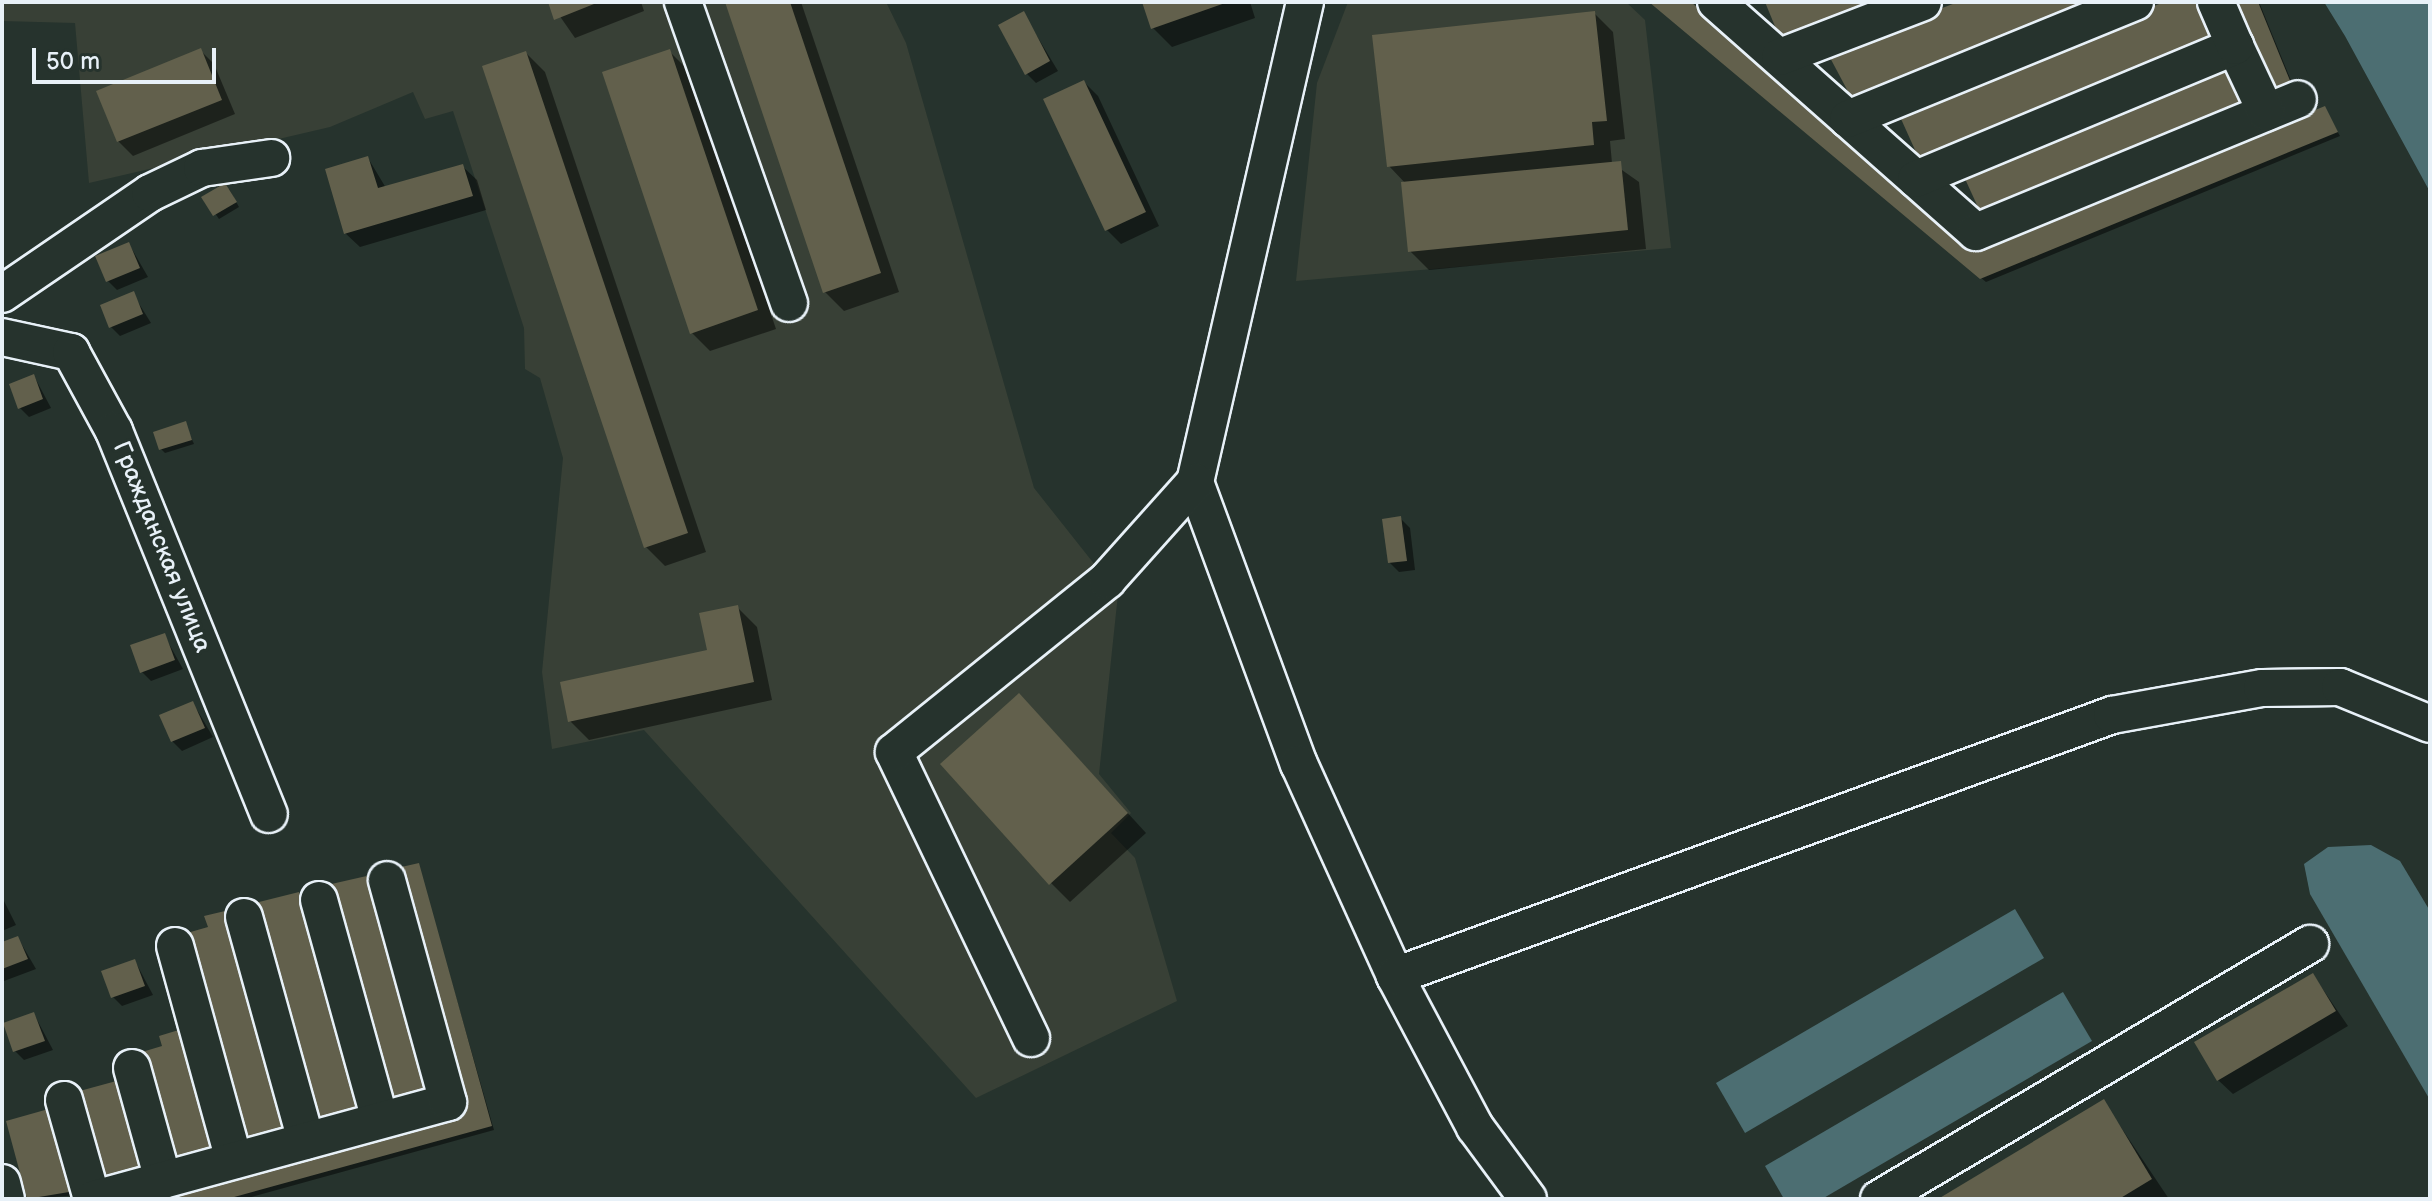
<!DOCTYPE html>
<meta charset="utf-8">
<style>
body{margin:0}
#map{position:relative;width:2432px;height:1201px;overflow:hidden;background:#26332d;font-family:"Balsamiq Sans",sans-serif}
div>[style]{position:absolute}
[style*='--x']{left:calc(var(--x)*1px);top:calc(var(--y)*1px);width:calc(var(--w)*1px);rotate:calc(var(--a)*1deg)}
.built>*{inset:0;background:#384036}
.water>*{inset:0;background:#4c6e72}
.shadow>*{inset:0;background:#0007}
.building>*{inset:0;background:#62604c}
.roads{filter:drop-shadow(2px 0 #e8f1f8) drop-shadow(-2px 0 #e8f1f8) drop-shadow(0 2px #e8f1f8) drop-shadow(0 -2px #e8f1f8)}
.minor>*{height:36px;margin:-18px;padding:0 18px;transform-origin:18px;border-radius:18px;background:#26332d}
span{translate:-50% -50%;white-space:nowrap;text-align:center;line-height:1.15;-webkit-text-stroke:6px #26332d;paint-order:stroke}
.street-label{font-size:24px;color:#e8f1f8}
.frame{position:absolute;inset:0;border:4px solid #e8f1f8;pointer-events:none}
.scale{position:absolute;left:32px;top:48px;width:184px;height:36px;box-sizing:border-box;border:4px solid #e8f1f8;border-top:0;padding-left:10px;font-size:24px;line-height:28px;white-space:nowrap;color:#e8f1f8;-webkit-text-stroke:6px #26332d;paint-order:stroke}
</style>
<div id="map">
<div class="built">
<div style="clip-path:polygon(2px 2px,886px 2px,906px 43px,1034px 488px,1118px 594px,1099px 774px,1131px 813px,1111px 833px,1135px 858px,1177px 1001px,976px 1098px,644px 730px,552px 749px,542px 672px,563px 458px,540px 378px,525px 369px,524px 328px,453px 111px,425px 119px,413px 92px,330px 127px,89px 183px,75px 23px,2px 21px)"></div>
<div style="clip-path:polygon(1348px 2px,1626px 2px,1645px 20px,1671px 248px,1296px 281px,1317px 83px)"></div>
</div>
<div class="water">
<div style="clip-path:polygon(2324px 2px,2430px 2px,2430px 192px,2345px 36px)"></div>
<div style="clip-path:polygon(2371px 845px,2400px 861px,2430px 911px,2430px 1100px,2310px 894px,2304px 864px,2328px 847px)"></div>
<div style="clip-path:polygon(2015px 909px,2044px 958px,1745px 1133px,1716px 1083px)"></div>
<div style="clip-path:polygon(2063px 992px,2092px 1041px,1822px 1199px,1784px 1199px,1765px 1166px)"></div>
</div>
<div class="shadow">
<div style="clip-path:polygon(550px 2px,641px 2px,644px 11px,575px 38px)"></div>
<div style="clip-path:polygon(727px 2px,801px 2px,899px 292px,844px 311px,825px 292px)"></div>
<div style="clip-path:polygon(1144px 2px,1250px 2px,1255px 18px,1172px 47px,1153px 28px)"></div>
<div style="clip-path:polygon(1651px 2px,1688px 2px,1974px 252px,2324px 108px,2340px 136px,1986px 282px)"></div>
<div style="clip-path:polygon(2236px 2px,2259px 2px,2294px 88px)"></div>
<div style="clip-path:polygon(1023px 13px,1058px 71px,1036px 83px,1026px 73px)"></div>
<div style="clip-path:polygon(1594px 13px,1613px 32px,1625px 139px,1610px 141px,1612px 163px,1639px 182px,1646px 249px,1429px 270px,1410px 251px,1406px 184px,1389px 166px)"></div>
<div style="clip-path:polygon(200px 50px,214px 64px,235px 114px,133px 156px,118px 141px)"></div>
<div style="clip-path:polygon(669px 51px,688px 70px,776px 329px,710px 351px,691px 332px)"></div>
<div style="clip-path:polygon(526px 53px,545px 72px,706px 552px,665px 566px,646px 547px)"></div>
<div style="clip-path:polygon(1084px 82px,1098px 96px,1159px 226px,1121px 244px,1107px 230px)"></div>
<div style="clip-path:polygon(368px 158px,386px 188px,462px 166px,477px 180px,486px 210px,360px 247px,345px 233px)"></div>
<div style="clip-path:polygon(229px 189px,239px 207px,219px 219px,204px 197px)"></div>
<div style="clip-path:polygon(129px 244px,148px 277px,117px 290px,107px 280px)"></div>
<div style="clip-path:polygon(133px 294px,151px 323px,120px 336px,111px 327px)"></div>
<div style="clip-path:polygon(34px 376px,51px 408px,29px 417px,20px 408px)"></div>
<div style="clip-path:polygon(185px 424px,194px 444px,165px 453px,161px 449px)"></div>
<div style="clip-path:polygon(1400px 518px,1410px 528px,1415px 570px,1399px 572px,1390px 563px)"></div>
<div style="clip-path:polygon(738px 608px,757px 627px,772px 700px,589px 740px,570px 721px,710px 652px)"></div>
<div style="clip-path:polygon(164px 635px,183px 669px,151px 681px,142px 672px)"></div>
<div style="clip-path:polygon(193px 703px,213px 737px,182px 751px,172px 741px)"></div>
<div style="clip-path:polygon(1038px 715px,1146px 833px,1070px 902px,1051px 883px)"></div>
<div style="clip-path:polygon(418px 865px,494px 1130px,244px 1199px,148px 1199px,467px 1112px)"></div>
<div style="clip-path:polygon(2px 897px,16px 925px,2px 931px)"></div>
<div style="clip-path:polygon(18px 938px,36px 969px,4px 981px,2px 944px)"></div>
<div style="clip-path:polygon(135px 961px,153px 995px,122px 1006px,113px 997px)"></div>
<div style="clip-path:polygon(2313px 975px,2348px 1026px,2233px 1094px,2218px 1080px)"></div>
<div style="clip-path:polygon(34px 1014px,53px 1050px,24px 1060px,15px 1051px)"></div>
<div style="clip-path:polygon(2104px 1102px,2169px 1199px,1942px 1199px)"></div>
<div style="clip-path:polygon(9px 1122px,78px 1195px,30px 1199px)"></div>
</div>
<div class="building">
<div style="clip-path:polygon(548px 2px,599px 2px,554px 20px)"></div>
<div style="clip-path:polygon(725px 2px,790px 2px,881px 273px,823px 293px)"></div>
<div style="clip-path:polygon(1142px 2px,1228px 2px,1151px 29px)"></div>
<div style="clip-path:polygon(1649px 2px,1691px 2px,1975px 249px,2325px 106px,2338px 132px,1980px 279px)"></div>
<div style="clip-path:polygon(1765px 2px,1884px 2px,1781px 41px)"></div>
<div style="clip-path:polygon(1958px 2px,2096px 2px,1852px 99px,1827px 52px)"></div>
<div style="clip-path:polygon(2164px 2px,2206px 2px,2221px 36px,1920px 161px,1897px 110px)"></div>
<div style="clip-path:polygon(2234px 2px,2258px 2px,2291px 83px,2271px 92px)"></div>
<div style="clip-path:polygon(1024px 11px,1050px 61px,1025px 75px,998px 25px)"></div>
<div style="clip-path:polygon(1595px 11px,1607px 121px,1592px 122px,1594px 145px,1387px 167px,1372px 35px)"></div>
<div style="clip-path:polygon(201px 48px,222px 100px,117px 142px,96px 91px)"></div>
<div style="clip-path:polygon(670px 49px,758px 310px,690px 334px,602px 72px)"></div>
<div style="clip-path:polygon(526px 51px,688px 533px,644px 548px,482px 66px)"></div>
<div style="clip-path:polygon(2227px 64px,2246px 107px,1982px 216px,1961px 170px)"></div>
<div style="clip-path:polygon(1084px 80px,1146px 212px,1105px 231px,1043px 99px)"></div>
<div style="clip-path:polygon(368px 156px,378px 188px,463px 164px,473px 196px,344px 234px,325px 169px)"></div>
<div style="clip-path:polygon(1621px 161px,1628px 230px,1408px 252px,1401px 182px)"></div>
<div style="clip-path:polygon(225px 183px,237px 202px,213px 216px,201px 197px)"></div>
<div style="clip-path:polygon(129px 242px,140px 268px,106px 282px,95px 256px)"></div>
<div style="clip-path:polygon(134px 291px,143px 314px,109px 328px,100px 305px)"></div>
<div style="clip-path:polygon(34px 374px,43px 399px,18px 409px,9px 384px)"></div>
<div style="clip-path:polygon(186px 421px,192px 440px,159px 450px,153px 432px)"></div>
<div style="clip-path:polygon(1401px 516px,1407px 561px,1388px 563px,1382px 519px)"></div>
<div style="clip-path:polygon(738px 605px,754px 682px,568px 722px,560px 682px,707px 650px,699px 613px)"></div>
<div style="clip-path:polygon(165px 633px,175px 660px,140px 673px,130px 645px)"></div>
<div style="clip-path:polygon(1019px 693px,1128px 813px,1049px 885px,940px 764px)"></div>
<div style="clip-path:polygon(193px 701px,205px 728px,171px 742px,159px 715px)"></div>
<div style="clip-path:polygon(419px 863px,492px 1126px,227px 1199px,144px 1199px,464px 1110px,397px 868px)"></div>
<div style="clip-path:polygon(371px 875px,431px 1093px,388px 1105px,327px 885px)"></div>
<div style="clip-path:polygon(299px 892px,360px 1113px,316px 1125px,255px 903px)"></div>
<div style="clip-path:polygon(225px 911px,286px 1133px,245px 1144px,187px 933px,208px 927px,204px 916px)"></div>
<div style="clip-path:polygon(18px 936px,28px 959px,2px 969px,2px 942px)"></div>
<div style="clip-path:polygon(135px 959px,145px 986px,111px 998px,101px 971px)"></div>
<div style="clip-path:polygon(2313px 973px,2336px 1011px,2217px 1081px,2194px 1042px)"></div>
<div style="clip-path:polygon(34px 1012px,45px 1041px,13px 1052px,3px 1023px)"></div>
<div style="clip-path:polygon(182px 1029px,216px 1152px,172px 1164px,142px 1052px,162px 1046px,159px 1036px)"></div>
<div style="clip-path:polygon(120px 1080px,146px 1172px,101px 1184px,76px 1092px)"></div>
<div style="clip-path:polygon(2104px 1099px,2152px 1179px,2119px 1199px,1938px 1199px)"></div>
<div style="clip-path:polygon(52px 1108px,75px 1191px,27px 1199px,6px 1121px)"></div>
</div>
<div class="roads">
<div class="minor">
<div style="--x:683;--y:2;--w:319;--a:70.6"></div>
<div style="--x:1305;--y:2;--w:492;--a:102.9"></div>
<div style="--x:1195;--y:482;--w:301;--a:69.8"></div>
<div style="--x:1299;--y:764;--w:233;--a:65.6"></div>
<div style="--x:1395;--y:976;--w:171;--a:62.1"></div>
<div style="--x:1475;--y:1127;--w:89;--a:53.6"></div>
<div style="--x:1716;--y:2;--w:347;--a:41.5"></div>
<div style="--x:1976;--y:232;--w:348;--a:-22.4"></div>
<div style="--x:2235;--y:46;--w:73;--a:64.8"></div>
<div style="--x:1780;--y:57;--w:153;--a:-21"></div>
<div style="--x:1848;--y:119;--w:310;--a:-22.2"></div>
<div style="--x:1916;--y:179;--w:346;--a:-22.6"></div>
<div style="--x:2235;--y:46;--w:48;--a:-113.4"></div>
<div style="--x:2;--y:294;--w:179;--a:-34.3"></div>
<div style="--x:150;--y:193;--w:58;--a:-25.7"></div>
<div style="--x:202;--y:168;--w:70;--a:-8.2"></div>
<div style="--x:2;--y:337;--w:71;--a:12.3"></div>
<div style="--x:71;--y:352;--w:90;--a:61.4"></div>
<div style="--x:114;--y:431;--w:413;--a:68"></div>
<div style="--x:319;--y:900;--w:228;--a:74.5"></div>
<div style="--x:244;--y:917;--w:232;--a:74.5"></div>
<div style="--x:175;--y:946;--w:222;--a:74.6"></div>
<div style="--x:1395;--y:976;--w:763;--a:-20"></div>
<div style="--x:2112;--y:715;--w:152;--a:-10.2"></div>
<div style="--x:2262;--y:688;--w:78;--a:-0.7"></div>
<div style="--x:2340;--y:687;--w:97;--a:22.3"></div>
<div style="--x:1031;--y:1038;--w:317;--a:-115.6"></div>
<div style="--x:894;--y:752;--w:274;--a:-38.9"></div>
<div style="--x:1107;--y:580;--w:132;--a:-48.1"></div>
<div style="--x:132;--y:1068;--w:116;--a:74.5"></div>
<div style="--x:64;--y:1100;--w:103;--a:74.2"></div>
<div style="--x:2;--y:1183;--w:16;--a:76"></div>
<div style="--x:94;--y:1199;--w:367;--a:-15.3"></div>
<div style="--x:448;--y:1102;--w:230;--a:-105.4"></div>
<div style="--x:1879;--y:1199;--w:501;--a:-30.61"></div>
</div>
</div>
<div class="street-label">
<span style="left:162px;top:547px;rotate:68deg">Гражданская улица</span>
</div>
<div class="frame"></div>
<div class="scale">50 m</div>
</div>
